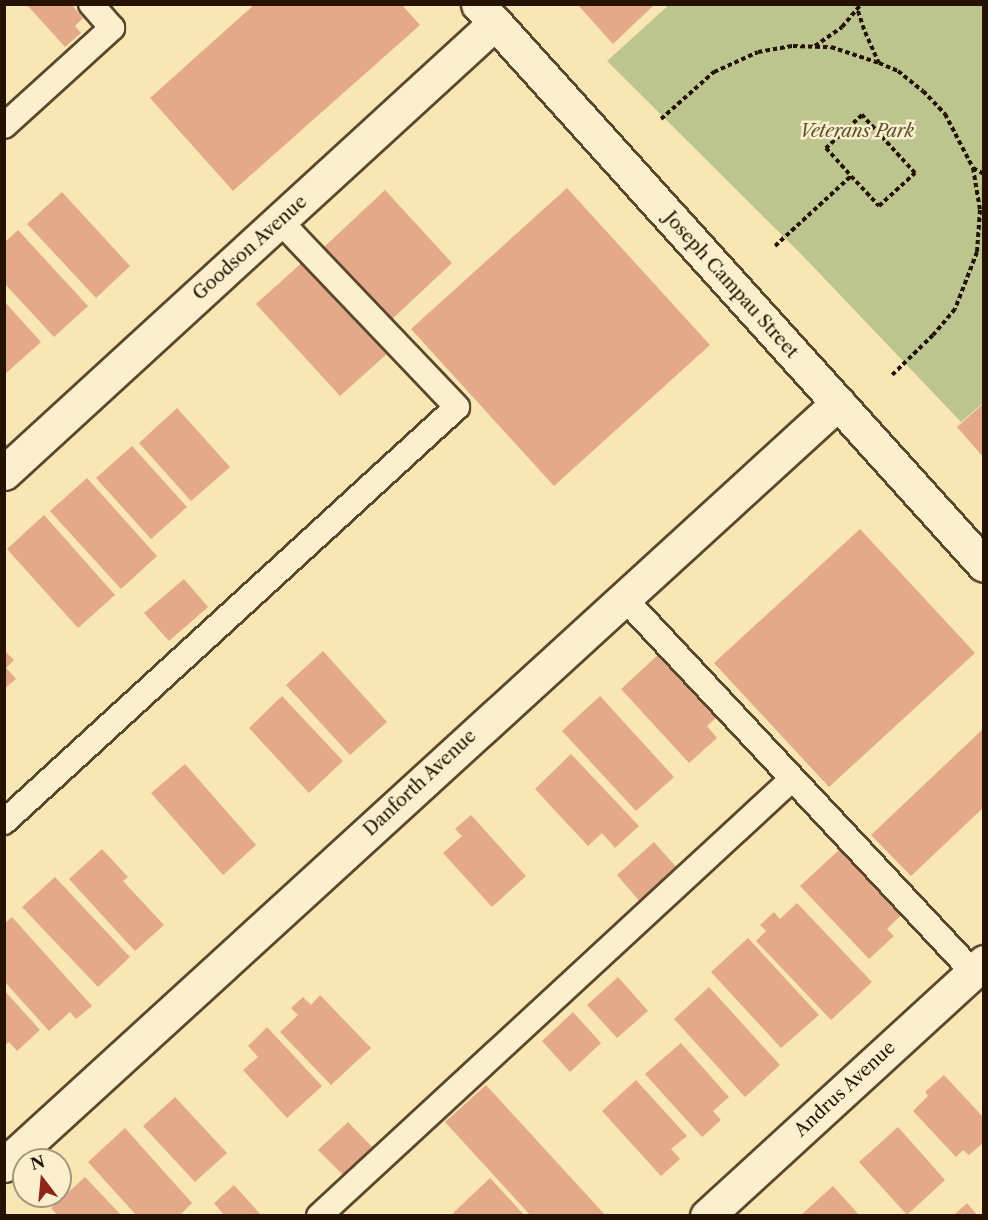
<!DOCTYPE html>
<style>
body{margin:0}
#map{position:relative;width:988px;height:1220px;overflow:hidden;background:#f9e7b3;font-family:"Libre Caslon Text",serif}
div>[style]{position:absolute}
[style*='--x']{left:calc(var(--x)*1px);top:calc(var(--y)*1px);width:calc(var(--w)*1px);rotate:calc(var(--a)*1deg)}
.green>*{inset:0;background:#bcc58e}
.building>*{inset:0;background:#e4a988}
.path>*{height:4px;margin-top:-2px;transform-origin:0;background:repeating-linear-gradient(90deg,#261200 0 4.5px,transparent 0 7.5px)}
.roads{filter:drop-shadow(2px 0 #5b472d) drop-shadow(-2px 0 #5b472d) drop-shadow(0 2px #5b472d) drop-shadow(0 -2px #5b472d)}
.service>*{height:24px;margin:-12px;padding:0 12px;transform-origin:12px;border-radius:12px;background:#fbefce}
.minor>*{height:33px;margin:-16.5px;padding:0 16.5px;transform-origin:16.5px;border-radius:16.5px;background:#fbefce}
.tertiary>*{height:33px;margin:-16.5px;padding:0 16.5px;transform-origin:16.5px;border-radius:16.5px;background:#fbefce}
span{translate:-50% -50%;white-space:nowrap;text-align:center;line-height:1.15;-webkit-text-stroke:5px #fbefce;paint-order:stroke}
.park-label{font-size:18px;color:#5a5132;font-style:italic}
.street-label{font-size:18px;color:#261200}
.frame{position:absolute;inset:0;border:6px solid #261200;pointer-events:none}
.north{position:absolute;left:12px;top:1148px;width:60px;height:60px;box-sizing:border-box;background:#fbefce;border:2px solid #a6977c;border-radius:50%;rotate:344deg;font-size:16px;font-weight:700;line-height:24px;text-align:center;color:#261200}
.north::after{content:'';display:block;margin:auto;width:21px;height:27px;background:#8f2418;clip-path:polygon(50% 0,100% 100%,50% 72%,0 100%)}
</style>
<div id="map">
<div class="green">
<div style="clip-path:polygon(670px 4px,983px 5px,983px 403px,961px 422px,803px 256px,607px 61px)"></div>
</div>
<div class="building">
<div style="clip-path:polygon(30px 4px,71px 4px,83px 18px,75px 26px,81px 33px,65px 47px,28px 6px)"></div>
<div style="clip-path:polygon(255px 4px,401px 4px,420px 25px,233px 191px,150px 98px)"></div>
<div style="clip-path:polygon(577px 4px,655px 4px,613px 44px)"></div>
<div style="clip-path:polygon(567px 188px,710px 345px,554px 486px,411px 329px)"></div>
<div style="clip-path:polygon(385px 190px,452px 263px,390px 321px,322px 249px)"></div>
<div style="clip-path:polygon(62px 192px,130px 266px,96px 298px,27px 224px)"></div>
<div style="clip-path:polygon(18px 230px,88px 306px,54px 337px,5px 284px,5px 242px)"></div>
<div style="clip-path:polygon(307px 258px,390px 351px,340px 396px,256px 304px)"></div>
<div style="clip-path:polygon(4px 301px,41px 342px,4px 375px)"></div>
<div style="clip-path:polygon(984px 403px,984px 458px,957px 427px)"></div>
<div style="clip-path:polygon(177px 408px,230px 467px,191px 501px,139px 443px)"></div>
<div style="clip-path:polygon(132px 446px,187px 507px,151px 539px,96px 478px)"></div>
<div style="clip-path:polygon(87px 478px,157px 556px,121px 589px,50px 511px)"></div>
<div style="clip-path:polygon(44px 515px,115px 595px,78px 628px,7px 549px)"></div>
<div style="clip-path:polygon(860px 529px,975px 653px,829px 787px,714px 663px)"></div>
<div style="clip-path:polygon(184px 579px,208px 607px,169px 641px,144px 613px)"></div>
<div style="clip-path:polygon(4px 650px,14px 660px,6px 668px,16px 679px,4px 689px)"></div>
<div style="clip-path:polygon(323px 651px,387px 722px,350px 755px,286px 685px)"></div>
<div style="clip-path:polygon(660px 653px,718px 716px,707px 726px,717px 738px,689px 763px,621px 689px)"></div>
<div style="clip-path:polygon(282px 696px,343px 761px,309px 793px,249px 728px)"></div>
<div style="clip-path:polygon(600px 696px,674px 777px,636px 811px,562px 731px)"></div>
<div style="clip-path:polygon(984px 728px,984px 807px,911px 876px,871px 835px)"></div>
<div style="clip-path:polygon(571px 754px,639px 826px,615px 848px,602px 833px,588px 846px,535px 789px)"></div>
<div style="clip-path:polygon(185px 764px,256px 845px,223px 875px,151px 793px)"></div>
<div style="clip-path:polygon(471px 815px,526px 876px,492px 907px,443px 853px,462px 836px,455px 829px)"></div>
<div style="clip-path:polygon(654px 842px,678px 869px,641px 903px,617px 875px)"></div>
<div style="clip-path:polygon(102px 849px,128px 877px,123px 881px,164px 925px,135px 951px,69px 879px)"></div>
<div style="clip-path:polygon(839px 850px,901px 915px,887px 929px,894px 936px,869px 959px,800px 886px)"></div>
<div style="clip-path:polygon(55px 877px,130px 957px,98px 987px,22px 907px)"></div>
<div style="clip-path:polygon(797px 903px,872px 982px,831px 1020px,756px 941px,766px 931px,760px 925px,774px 912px,780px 919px)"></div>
<div style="clip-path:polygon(12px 917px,92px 1006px,76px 1019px,70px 1012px,49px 1031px,4px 981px,4px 924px)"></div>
<div style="clip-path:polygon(748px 938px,819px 1015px,781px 1048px,711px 972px)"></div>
<div style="clip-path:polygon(618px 977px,648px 1011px,617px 1038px,587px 1005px)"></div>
<div style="clip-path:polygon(709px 987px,780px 1065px,745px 1097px,674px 1019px)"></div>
<div style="clip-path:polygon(4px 990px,40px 1030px,17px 1051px,9px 1042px,4px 1046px)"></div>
<div style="clip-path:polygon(320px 995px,371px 1048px,331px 1085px,280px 1032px,298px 1015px,291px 1008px,303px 997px,311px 1005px)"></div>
<div style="clip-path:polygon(573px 1012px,601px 1043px,570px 1072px,542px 1041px)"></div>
<div style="clip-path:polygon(267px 1027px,322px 1086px,287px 1118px,243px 1070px,258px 1057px,248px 1046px)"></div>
<div style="clip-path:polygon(681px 1043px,729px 1097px,713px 1111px,721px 1120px,702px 1137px,645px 1074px)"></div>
<div style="clip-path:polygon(944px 1075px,984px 1118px,984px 1142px,969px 1155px,963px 1150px,956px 1157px,913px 1111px,928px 1096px,925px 1092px)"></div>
<div style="clip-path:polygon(636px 1080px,687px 1136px,671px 1149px,680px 1159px,661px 1176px,602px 1111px)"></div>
<div style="clip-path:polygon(486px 1085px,606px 1216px,531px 1216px,445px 1122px)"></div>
<div style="clip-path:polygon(175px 1097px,227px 1153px,195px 1182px,143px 1126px)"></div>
<div style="clip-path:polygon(348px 1122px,374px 1149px,345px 1177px,318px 1150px)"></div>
<div style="clip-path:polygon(898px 1127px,945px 1180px,907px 1215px,859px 1162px)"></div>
<div style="clip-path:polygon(125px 1128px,192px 1203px,179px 1216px,137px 1216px,88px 1162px)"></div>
<div style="clip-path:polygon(85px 1177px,122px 1216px,58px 1216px,51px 1208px)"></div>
<div style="clip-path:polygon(490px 1178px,525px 1216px,456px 1216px,453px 1213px)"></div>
<div style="clip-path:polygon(234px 1185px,262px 1216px,225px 1216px,214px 1203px)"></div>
<div style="clip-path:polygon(833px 1186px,860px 1216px,800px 1216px)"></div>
<div style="clip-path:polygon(967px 1203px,978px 1216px,953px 1216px)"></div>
</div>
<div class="path">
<div style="--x:858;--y:11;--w:22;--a:72"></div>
<div style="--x:865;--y:32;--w:34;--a:66"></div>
<div style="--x:815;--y:46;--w:33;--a:-35"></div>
<div style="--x:842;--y:27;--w:30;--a:-50"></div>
<div style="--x:661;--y:119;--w:71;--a:-41.6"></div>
<div style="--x:714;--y:72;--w:48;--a:-24.4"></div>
<div style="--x:758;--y:52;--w:36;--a:-10"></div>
<div style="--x:793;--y:46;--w:38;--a:2"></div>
<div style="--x:831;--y:47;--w:51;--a:18.4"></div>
<div style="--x:879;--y:63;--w:21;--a:23"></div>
<div style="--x:898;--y:71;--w:32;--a:39"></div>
<div style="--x:923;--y:91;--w:32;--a:46"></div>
<div style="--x:945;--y:114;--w:61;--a:62.6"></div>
<div style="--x:973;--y:168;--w:43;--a:80.5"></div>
<div style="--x:980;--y:210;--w:42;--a:94.1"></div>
<div style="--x:977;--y:252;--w:61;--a:111.1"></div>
<div style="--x:955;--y:309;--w:34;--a:130"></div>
<div style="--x:933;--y:335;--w:57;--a:135.7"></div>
<div style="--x:973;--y:168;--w:13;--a:29"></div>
<div style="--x:775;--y:246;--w:103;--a:-42.6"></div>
<div style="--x:851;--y:176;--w:41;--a:47"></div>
<div style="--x:879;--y:206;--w:49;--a:-42.5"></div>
<div style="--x:915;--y:173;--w:79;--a:-132.4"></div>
<div style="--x:862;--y:115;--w:49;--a:137.5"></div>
<div style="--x:826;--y:148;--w:38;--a:48"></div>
</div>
<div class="roads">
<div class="service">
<div style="--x:4;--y:126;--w:146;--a:-42.2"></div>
<div style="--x:112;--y:28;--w:32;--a:-131"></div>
<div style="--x:623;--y:597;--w:513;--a:46.97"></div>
<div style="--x:4;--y:822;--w:614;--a:-42.49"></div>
<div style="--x:457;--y:407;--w:257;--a:-133.6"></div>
<div style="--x:319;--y:1216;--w:644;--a:-42.73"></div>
</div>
<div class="minor">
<div style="--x:4;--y:473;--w:666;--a:-42.51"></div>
<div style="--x:4;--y:1165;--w:1130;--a:-42.42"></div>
<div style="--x:707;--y:1216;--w:376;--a:-42.5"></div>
</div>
<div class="tertiary">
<div style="--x:478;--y:4;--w:755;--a:47.95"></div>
</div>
</div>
<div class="park-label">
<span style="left:857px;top:131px">Veterans Park</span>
</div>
<div class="street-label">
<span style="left:250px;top:248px;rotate:-42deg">Goodson Avenue</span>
<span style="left:731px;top:285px;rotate:48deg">Joseph Campau Street</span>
<span style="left:420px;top:783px;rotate:-43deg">Danforth Avenue</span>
<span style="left:845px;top:1089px;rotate:-43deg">Andrus Avenue</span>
</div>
<div class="frame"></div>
<div class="north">N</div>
</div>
